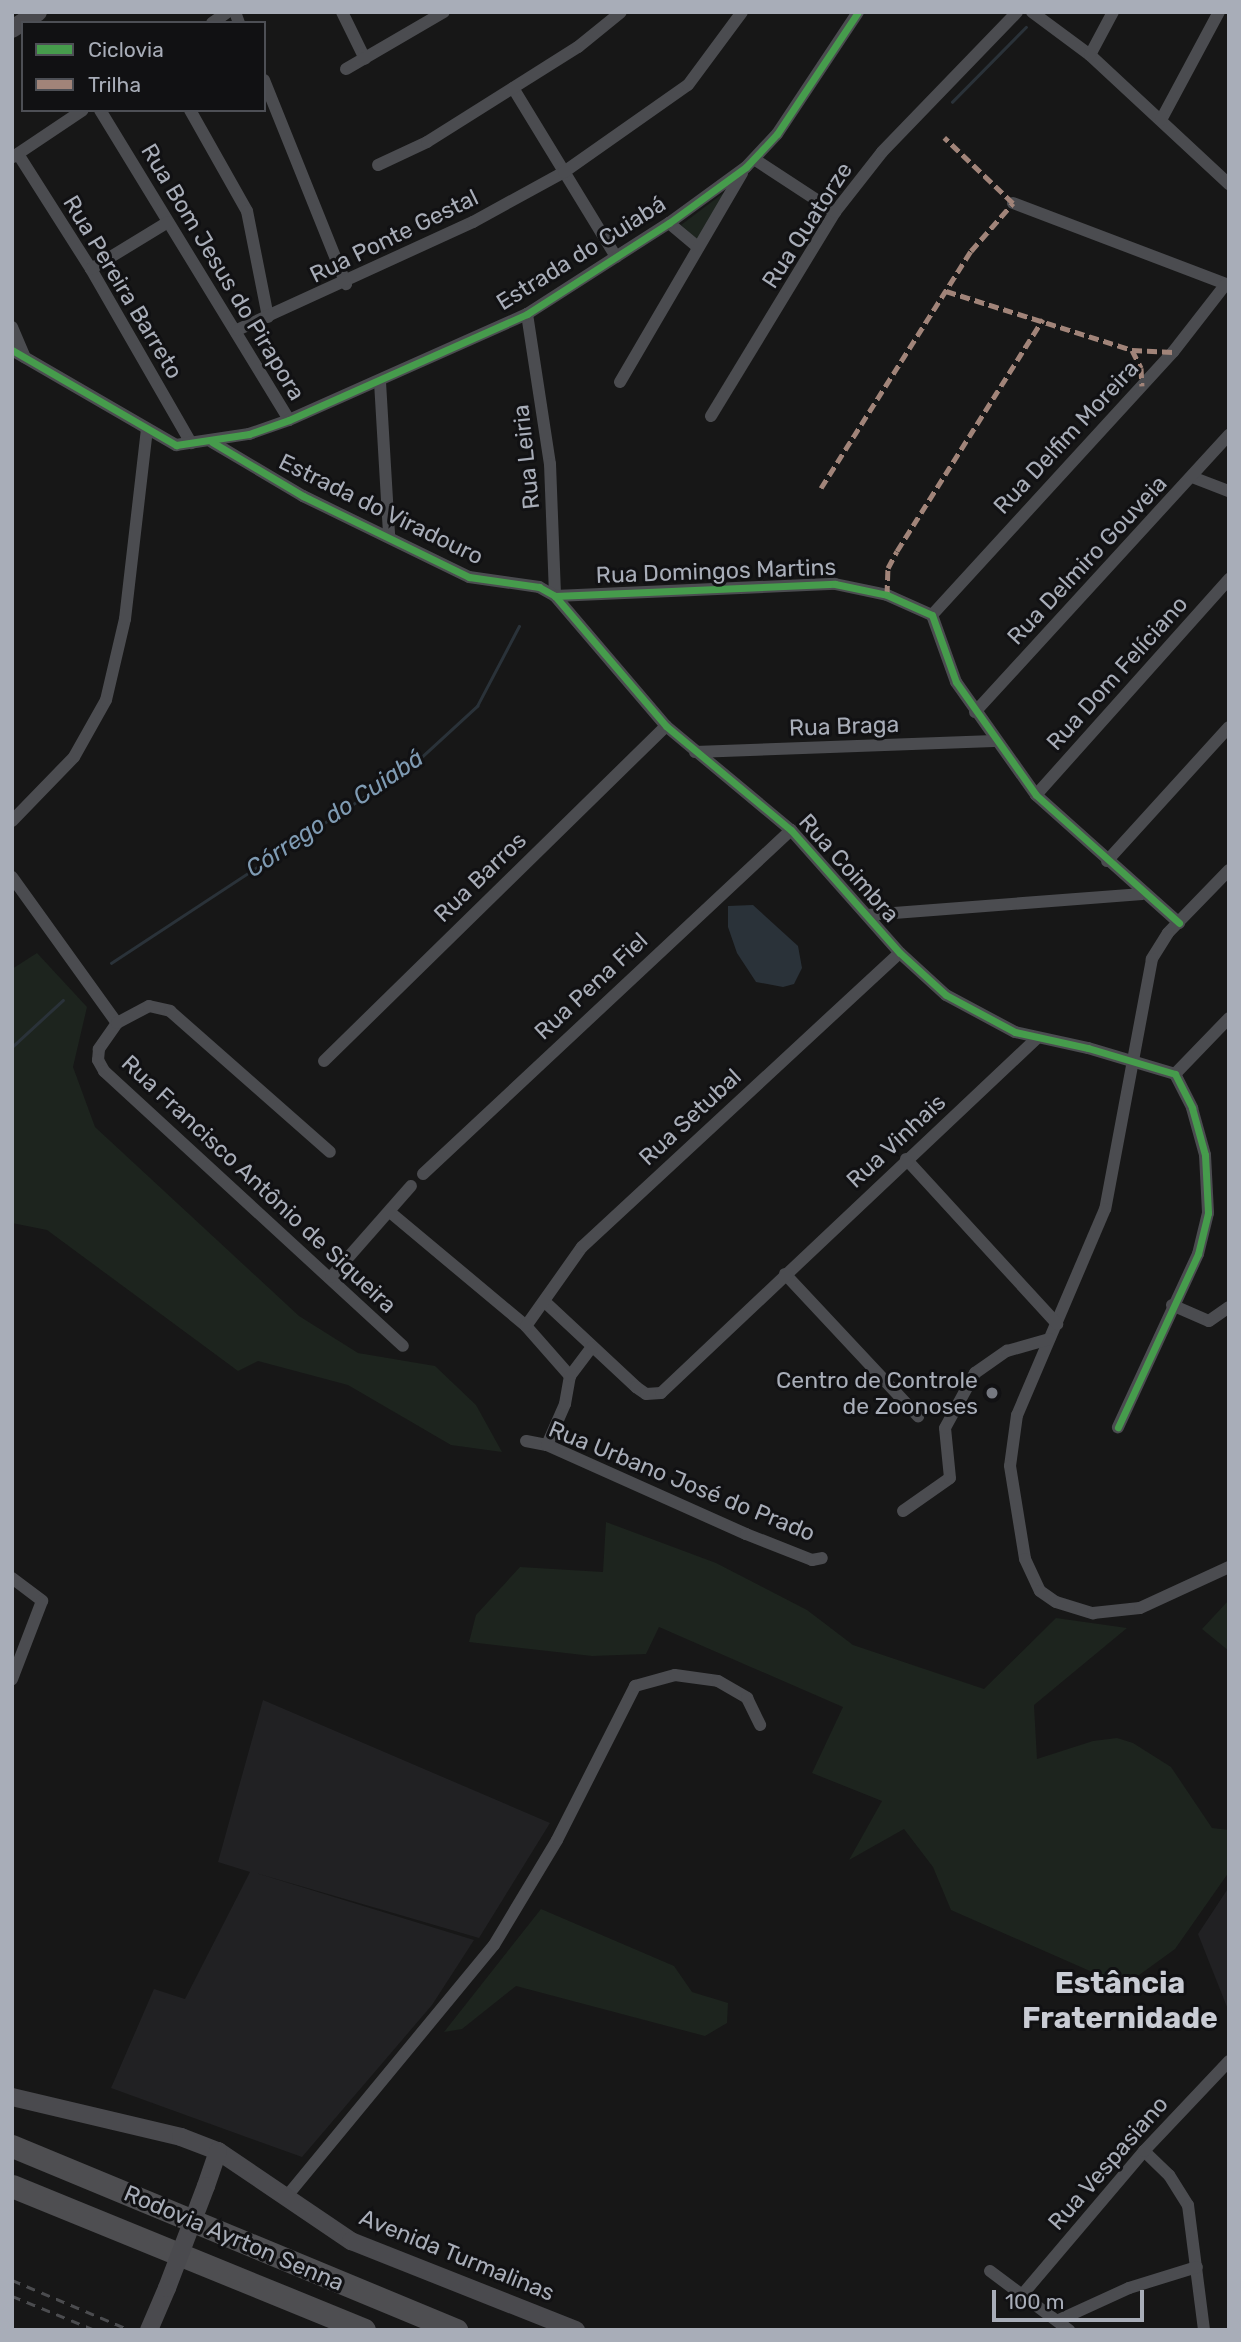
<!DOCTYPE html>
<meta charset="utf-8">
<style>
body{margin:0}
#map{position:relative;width:1241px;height:2342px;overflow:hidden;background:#171717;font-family:Rubik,sans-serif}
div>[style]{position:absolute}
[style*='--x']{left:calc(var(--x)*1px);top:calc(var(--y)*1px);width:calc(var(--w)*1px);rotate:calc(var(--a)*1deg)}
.built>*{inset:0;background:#212123}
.green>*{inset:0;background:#1d241e}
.water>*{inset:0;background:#2a3239}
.stream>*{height:2.5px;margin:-1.25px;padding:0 1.25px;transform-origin:1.25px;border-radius:1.25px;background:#2a3239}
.street>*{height:12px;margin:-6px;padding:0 6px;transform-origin:6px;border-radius:6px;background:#4b4c50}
.secondary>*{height:18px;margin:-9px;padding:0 9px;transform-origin:9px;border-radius:9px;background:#4a4a4e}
.highway>*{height:23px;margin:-11.5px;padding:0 11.5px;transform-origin:11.5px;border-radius:11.5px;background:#4e4e51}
.rail>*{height:2.5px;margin-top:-1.25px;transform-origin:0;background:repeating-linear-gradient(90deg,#4b4c4f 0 9px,transparent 0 16px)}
.secondary-bridge>*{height:18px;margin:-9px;padding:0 9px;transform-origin:9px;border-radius:9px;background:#4a4a4e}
.quiet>*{height:5px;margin-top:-2.5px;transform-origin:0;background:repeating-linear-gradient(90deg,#a18479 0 10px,transparent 0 15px)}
.cycleway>*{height:7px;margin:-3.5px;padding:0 3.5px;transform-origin:3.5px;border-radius:3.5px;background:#469c4c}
.dots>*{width:19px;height:19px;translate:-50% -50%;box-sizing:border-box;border:4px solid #111113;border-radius:50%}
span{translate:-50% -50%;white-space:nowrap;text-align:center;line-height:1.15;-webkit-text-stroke:6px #111113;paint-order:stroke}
.street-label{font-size:23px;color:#a8adb8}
.poi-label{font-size:23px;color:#a8adb8}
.right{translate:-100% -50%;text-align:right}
.water-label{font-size:24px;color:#7f9bb3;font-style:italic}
.district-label{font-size:30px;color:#c9ccd4;font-weight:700}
.frame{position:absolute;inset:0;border:14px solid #a8adb8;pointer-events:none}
.legend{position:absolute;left:21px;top:21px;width:245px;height:91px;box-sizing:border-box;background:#111113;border:2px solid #4d4f55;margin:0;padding:9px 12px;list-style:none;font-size:21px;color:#a8adb8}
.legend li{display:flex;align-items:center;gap:14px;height:35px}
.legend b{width:35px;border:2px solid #4d4f55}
.scale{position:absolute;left:992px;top:2290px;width:152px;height:32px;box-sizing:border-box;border:4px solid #a8adb8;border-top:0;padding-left:9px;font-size:21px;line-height:24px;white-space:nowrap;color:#a8adb8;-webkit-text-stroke:5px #111113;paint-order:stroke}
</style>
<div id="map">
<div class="built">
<div style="clip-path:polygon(263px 1700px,550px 1823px,479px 1938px,256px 1873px,474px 1940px,432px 2005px,302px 2157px,111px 2088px,154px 1989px,185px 1999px,250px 1872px,218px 1862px)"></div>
<div style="clip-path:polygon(1229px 1887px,1229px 2012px,1198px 1934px)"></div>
</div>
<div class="green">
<div style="clip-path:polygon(730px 188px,699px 241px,681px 225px)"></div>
<div style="clip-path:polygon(37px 953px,87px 1007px,73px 1067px,95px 1127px,299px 1316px,358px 1353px,435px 1366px,476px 1405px,502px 1452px,451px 1445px,348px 1385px,258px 1361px,238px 1371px,47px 1230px,12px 1223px,12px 969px)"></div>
<div style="clip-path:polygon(606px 1522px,716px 1563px,807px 1610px,853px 1645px,984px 1689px,1056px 1618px,1127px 1628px,1034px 1705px,1037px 1759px,1093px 1741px,1117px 1738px,1133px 1743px,1171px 1767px,1212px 1828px,1229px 1830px,1229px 1872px,1175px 1949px,1124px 1986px,951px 1910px,933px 1867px,904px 1829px,849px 1860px,882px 1801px,812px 1773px,843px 1707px,659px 1627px,646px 1654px,592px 1656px,469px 1642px,476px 1615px,520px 1567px,603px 1572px)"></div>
<div style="clip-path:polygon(1228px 1601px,1229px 1601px,1229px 1651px,1202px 1629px)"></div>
<div style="clip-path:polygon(541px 1909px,674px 1966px,692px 1992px,728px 2003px,727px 2023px,705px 2036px,516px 1986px,462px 2029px,444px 2032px)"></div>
</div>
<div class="water">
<div style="clip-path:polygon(753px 905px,798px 946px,802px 968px,794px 984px,783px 987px,756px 982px,737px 953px,728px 927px,728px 906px)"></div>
</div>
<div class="stream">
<div style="--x:952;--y:102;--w:105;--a:-45.4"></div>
<div style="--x:111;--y:963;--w:363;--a:-33.3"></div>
<div style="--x:414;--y:764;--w:86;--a:-42.6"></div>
<div style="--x:477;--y:706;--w:90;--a:-62.3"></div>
<div style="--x:12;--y:1047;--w:69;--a:-42.7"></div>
</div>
<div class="street">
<div style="--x:235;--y:12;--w:12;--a:70"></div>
<div style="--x:342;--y:12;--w:52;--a:63.9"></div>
<div style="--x:1032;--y:12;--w:72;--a:36.6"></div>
<div style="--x:1090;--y:55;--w:190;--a:42.9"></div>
<div style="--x:212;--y:23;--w:19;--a:-35"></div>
<div style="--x:1090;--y:55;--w:49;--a:-61.9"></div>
<div style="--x:346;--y:69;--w:113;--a:-30.2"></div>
<div style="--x:264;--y:80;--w:220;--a:68.1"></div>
<div style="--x:513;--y:88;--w:198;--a:58.6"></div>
<div style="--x:100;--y:110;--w:363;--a:58.6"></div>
<div style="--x:190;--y:110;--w:116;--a:60.6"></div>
<div style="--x:247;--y:211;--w:108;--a:78.8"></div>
<div style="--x:1161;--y:120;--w:123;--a:-61.8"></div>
<div style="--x:18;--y:154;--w:136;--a:57.6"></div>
<div style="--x:91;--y:269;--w:201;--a:60.1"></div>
<div style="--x:13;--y:157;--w:84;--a:-33.9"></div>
<div style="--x:754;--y:159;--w:97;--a:33.2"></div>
<div style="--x:378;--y:165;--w:54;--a:-25.1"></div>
<div style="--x:427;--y:142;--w:178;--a:-32.2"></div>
<div style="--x:578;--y:47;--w:55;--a:-39.1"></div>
<div style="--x:1013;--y:203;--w:231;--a:20.8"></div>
<div style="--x:669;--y:223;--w:38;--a:40"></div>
<div style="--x:91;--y:269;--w:90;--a:-31.4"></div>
<div style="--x:527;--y:314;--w:152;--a:81.3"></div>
<div style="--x:550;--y:464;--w:132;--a:87.8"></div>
<div style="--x:12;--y:327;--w:33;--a:67"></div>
<div style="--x:237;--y:330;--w:260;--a:-24.6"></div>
<div style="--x:473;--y:222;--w:104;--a:-28.8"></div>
<div style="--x:564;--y:172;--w:151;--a:-35.1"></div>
<div style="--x:688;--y:85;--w:91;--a:-53.5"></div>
<div style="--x:12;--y:350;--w:190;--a:30.1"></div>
<div style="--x:176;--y:445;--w:74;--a:-8.6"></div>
<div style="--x:249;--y:434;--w:42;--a:-19.3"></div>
<div style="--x:289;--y:420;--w:261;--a:-24"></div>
<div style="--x:527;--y:314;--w:169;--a:-32.7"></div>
<div style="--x:669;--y:223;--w:95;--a:-36"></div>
<div style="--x:746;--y:167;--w:45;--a:-46.8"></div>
<div style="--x:777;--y:134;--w:146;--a:-56.4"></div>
<div style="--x:380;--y:382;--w:153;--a:86.6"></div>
<div style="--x:620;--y:382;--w:242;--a:-59.7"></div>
<div style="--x:711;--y:416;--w:239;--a:-58.7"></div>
<div style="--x:835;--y:212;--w:76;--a:-51.9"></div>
<div style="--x:882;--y:152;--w:194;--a:-46"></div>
<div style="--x:212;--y:442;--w:106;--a:30.7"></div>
<div style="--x:303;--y:496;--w:185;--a:26"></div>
<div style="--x:469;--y:577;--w:71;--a:8.1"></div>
<div style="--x:539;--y:587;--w:18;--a:29"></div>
<div style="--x:555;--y:596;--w:171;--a:49.5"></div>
<div style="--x:666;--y:726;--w:163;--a:39.8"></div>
<div style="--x:791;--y:830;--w:164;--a:48.5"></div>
<div style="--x:900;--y:953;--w:62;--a:42.4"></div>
<div style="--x:946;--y:995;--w:78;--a:28.2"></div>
<div style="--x:1015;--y:1032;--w:75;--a:12.4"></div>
<div style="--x:1088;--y:1048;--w:91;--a:16.6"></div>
<div style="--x:1175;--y:1074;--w:38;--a:63"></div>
<div style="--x:1192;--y:1108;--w:49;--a:74.5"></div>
<div style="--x:1205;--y:1155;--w:58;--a:87"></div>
<div style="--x:1208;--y:1213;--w:42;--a:103.7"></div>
<div style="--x:1198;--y:1254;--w:191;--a:114.8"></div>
<div style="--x:1192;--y:477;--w:40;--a:21"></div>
<div style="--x:555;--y:596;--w:280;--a:-2.5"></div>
<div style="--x:835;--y:584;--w:53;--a:11.9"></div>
<div style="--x:887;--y:595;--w:49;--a:24"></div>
<div style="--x:932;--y:615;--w:71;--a:70.3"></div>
<div style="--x:956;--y:682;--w:138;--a:54.7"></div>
<div style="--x:1036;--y:795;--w:192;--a:41.8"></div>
<div style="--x:932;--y:615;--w:357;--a:-47.5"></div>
<div style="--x:1173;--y:352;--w:86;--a:-52.1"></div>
<div style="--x:975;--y:712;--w:376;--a:-47.5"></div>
<div style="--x:695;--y:752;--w:299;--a:-2.1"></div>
<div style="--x:1036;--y:795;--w:290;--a:-48.2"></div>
<div style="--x:12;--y:821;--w:89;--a:-45.9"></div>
<div style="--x:74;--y:757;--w:65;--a:-60.7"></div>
<div style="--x:106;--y:700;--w:83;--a:-76.8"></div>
<div style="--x:125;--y:619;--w:190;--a:-83.4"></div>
<div style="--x:1107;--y:861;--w:181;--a:-47.7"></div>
<div style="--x:1229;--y:870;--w:88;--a:134.1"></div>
<div style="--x:1168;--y:933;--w:31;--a:122"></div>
<div style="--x:1152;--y:959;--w:254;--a:100.6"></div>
<div style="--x:1105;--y:1209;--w:224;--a:113.1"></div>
<div style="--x:1017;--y:1415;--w:51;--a:97.8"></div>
<div style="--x:1010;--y:1466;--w:94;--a:80.8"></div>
<div style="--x:1025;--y:1559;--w:35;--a:65"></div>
<div style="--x:1040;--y:1591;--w:19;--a:35"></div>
<div style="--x:1056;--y:1602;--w:39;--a:17"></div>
<div style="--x:1093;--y:1613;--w:47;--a:-6.1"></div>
<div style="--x:1140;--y:1608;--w:98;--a:-24.7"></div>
<div style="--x:12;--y:877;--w:180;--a:54.3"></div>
<div style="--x:117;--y:1023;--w:32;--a:125"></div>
<div style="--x:99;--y:1049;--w:11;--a:95"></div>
<div style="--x:98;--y:1060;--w:13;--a:61"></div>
<div style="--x:104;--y:1071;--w:406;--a:42.6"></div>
<div style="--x:868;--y:915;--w:275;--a:-4.4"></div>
<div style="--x:117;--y:1023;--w:36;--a:-28"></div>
<div style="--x:149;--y:1006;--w:22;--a:13"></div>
<div style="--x:170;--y:1011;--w:213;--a:41.4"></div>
<div style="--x:324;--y:1061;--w:479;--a:-44.4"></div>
<div style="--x:1175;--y:1074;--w:78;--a:-46"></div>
<div style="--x:906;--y:1159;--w:224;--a:47.5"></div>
<div style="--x:423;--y:1174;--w:504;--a:-43.07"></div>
<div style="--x:391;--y:1213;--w:176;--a:39.9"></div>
<div style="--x:526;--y:1326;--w:67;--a:48.7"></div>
<div style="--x:785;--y:1274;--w:195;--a:46.9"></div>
<div style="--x:331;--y:1277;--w:121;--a:-48.7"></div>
<div style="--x:545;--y:1302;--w:125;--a:43"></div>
<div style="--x:636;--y:1387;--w:12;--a:35"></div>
<div style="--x:646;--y:1394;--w:15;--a:-4"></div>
<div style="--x:661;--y:1393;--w:516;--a:-43.35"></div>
<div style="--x:1172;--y:1305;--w:40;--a:23.4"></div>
<div style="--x:1209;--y:1321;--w:24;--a:-35"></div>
<div style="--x:526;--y:1326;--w:97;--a:-54.7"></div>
<div style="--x:582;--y:1247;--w:433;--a:-42.8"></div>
<div style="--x:526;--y:1441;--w:21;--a:11"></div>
<div style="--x:547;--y:1445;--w:218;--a:24.1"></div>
<div style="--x:746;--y:1534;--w:71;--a:21.5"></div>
<div style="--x:812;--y:1560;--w:10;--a:-11"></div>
<div style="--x:547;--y:1445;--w:45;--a:-66.3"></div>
<div style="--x:565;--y:1404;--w:28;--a:-80"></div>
<div style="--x:570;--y:1376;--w:36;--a:-53"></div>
<div style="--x:903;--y:1511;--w:57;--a:-35.1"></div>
<div style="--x:950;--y:1478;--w:50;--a:-95.7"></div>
<div style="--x:945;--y:1428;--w:63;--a:-61.4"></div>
<div style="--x:975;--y:1373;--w:39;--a:-35"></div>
<div style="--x:1007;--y:1351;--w:44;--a:-15.9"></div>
<div style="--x:12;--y:1578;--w:38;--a:37"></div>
<div style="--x:42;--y:1601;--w:84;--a:111"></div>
<div style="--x:1144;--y:2151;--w:35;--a:44"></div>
<div style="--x:1169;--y:2175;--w:36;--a:58"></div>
<div style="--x:1188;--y:2205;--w:126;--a:82.7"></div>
<div style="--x:287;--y:2196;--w:325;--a:-50.5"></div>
<div style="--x:494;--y:1945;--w:122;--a:-59"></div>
<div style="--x:557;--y:1840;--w:173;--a:-63.1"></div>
<div style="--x:635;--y:1686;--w:41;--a:-15.4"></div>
<div style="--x:675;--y:1675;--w:43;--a:7.9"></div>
<div style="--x:718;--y:1681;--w:34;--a:30"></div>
<div style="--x:747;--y:1698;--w:30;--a:64"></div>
<div style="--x:990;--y:2271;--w:99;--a:36.8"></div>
<div style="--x:1022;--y:2295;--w:189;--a:-49.7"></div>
<div style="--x:1144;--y:2151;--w:124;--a:-46.6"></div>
<div style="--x:1059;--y:2320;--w:77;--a:-24.6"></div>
<div style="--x:1129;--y:2288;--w:71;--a:-17.2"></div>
</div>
<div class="secondary">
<div style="--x:12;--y:29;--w:31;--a:-33"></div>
<div style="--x:12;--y:2097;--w:174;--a:13.3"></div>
<div style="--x:181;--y:2137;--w:40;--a:21"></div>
<div style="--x:218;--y:2151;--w:161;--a:34.1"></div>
<div style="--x:351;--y:2241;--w:242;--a:21.6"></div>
<div style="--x:206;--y:2186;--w:37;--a:-71"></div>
<div style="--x:149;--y:2330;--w:46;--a:-66.8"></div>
</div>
<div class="highway">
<div style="--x:12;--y:2146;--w:481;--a:22.5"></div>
<div style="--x:12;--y:2186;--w:380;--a:22.2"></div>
</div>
<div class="rail">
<div style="--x:12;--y:2280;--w:128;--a:23"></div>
<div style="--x:12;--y:2296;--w:90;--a:22.3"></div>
</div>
<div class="secondary-bridge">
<div style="--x:167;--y:2288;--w:109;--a:-69.1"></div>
</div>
<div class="quiet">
<div style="--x:946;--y:291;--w:195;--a:17.6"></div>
<div style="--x:1132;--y:350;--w:41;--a:2.8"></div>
<div style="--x:1132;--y:350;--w:20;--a:63"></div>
<div style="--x:1141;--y:368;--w:18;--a:87"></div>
<div style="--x:821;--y:488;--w:280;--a:-57.7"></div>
<div style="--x:971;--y:251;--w:64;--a:-48.8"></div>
<div style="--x:1013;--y:203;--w:95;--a:-136.3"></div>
<div style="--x:887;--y:595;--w:27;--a:-88"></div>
<div style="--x:888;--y:568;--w:19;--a:-62"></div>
<div style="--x:897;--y:551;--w:274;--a:-57.8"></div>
</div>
<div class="cycleway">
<div style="--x:12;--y:350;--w:190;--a:30.1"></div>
<div style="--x:176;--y:445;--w:74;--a:-8.6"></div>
<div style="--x:249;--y:434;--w:42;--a:-19.3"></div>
<div style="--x:289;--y:420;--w:261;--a:-24"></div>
<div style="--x:527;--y:314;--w:169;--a:-32.7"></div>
<div style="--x:669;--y:223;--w:95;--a:-36"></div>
<div style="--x:746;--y:167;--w:45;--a:-46.8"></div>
<div style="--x:777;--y:134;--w:146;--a:-56.4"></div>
<div style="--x:212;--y:442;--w:106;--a:30.7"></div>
<div style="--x:303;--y:496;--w:185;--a:26"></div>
<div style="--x:469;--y:577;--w:71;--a:8.1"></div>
<div style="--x:539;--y:587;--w:18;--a:29"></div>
<div style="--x:555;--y:596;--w:171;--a:49.5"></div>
<div style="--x:666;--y:726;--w:163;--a:39.8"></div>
<div style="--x:791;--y:830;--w:164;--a:48.5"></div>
<div style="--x:900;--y:953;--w:62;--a:42.4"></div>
<div style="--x:946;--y:995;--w:78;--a:28.2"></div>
<div style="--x:1015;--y:1032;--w:75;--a:12.4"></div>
<div style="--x:1088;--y:1048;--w:91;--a:16.6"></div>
<div style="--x:1175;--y:1074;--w:38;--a:63"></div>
<div style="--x:1192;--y:1108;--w:49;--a:74.5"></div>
<div style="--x:1205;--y:1155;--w:58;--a:87"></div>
<div style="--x:1208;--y:1213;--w:42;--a:103.7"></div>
<div style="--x:1198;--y:1254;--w:191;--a:114.8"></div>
<div style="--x:555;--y:596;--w:280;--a:-2.5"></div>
<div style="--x:835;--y:584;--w:53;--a:11.9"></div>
<div style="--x:887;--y:595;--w:49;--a:24"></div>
<div style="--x:932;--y:615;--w:71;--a:70.3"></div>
<div style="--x:956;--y:682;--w:138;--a:54.7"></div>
<div style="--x:1036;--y:795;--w:192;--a:41.8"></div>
</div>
<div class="dots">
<div style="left:992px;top:1393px;background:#757880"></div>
</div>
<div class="street-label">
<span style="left:807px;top:225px;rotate:-57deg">Rua Quatorze</span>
<span style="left:394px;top:236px;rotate:-26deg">Rua Ponte Gestal</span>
<span style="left:581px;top:253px;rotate:-32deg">Estrada do Cuiabá</span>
<span style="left:223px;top:272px;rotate:59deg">Rua Bom Jesus do Pirapora</span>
<span style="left:123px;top:287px;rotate:59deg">Rua Pereira Barreto</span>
<span style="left:1066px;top:437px;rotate:-47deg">Rua Delfim Moreira</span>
<span style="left:526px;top:457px;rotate:-96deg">Rua Leiria</span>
<span style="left:381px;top:509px;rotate:26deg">Estrada do Viradouro</span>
<span style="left:1087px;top:560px;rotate:-47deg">Rua Delmiro Gouveia</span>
<span style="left:716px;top:571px;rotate:-2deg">Rua Domingos Martins</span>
<span style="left:1117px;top:673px;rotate:-48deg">Rua Dom Felíciano</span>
<span style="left:844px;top:726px;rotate:-2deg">Rua Braga</span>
<span style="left:849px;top:868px;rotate:48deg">Rua Coimbra</span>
<span style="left:480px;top:877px;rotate:-44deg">Rua Barros</span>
<span style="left:591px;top:986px;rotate:-43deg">Rua Pena Fiel</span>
<span style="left:690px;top:1117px;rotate:-43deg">Rua Setubal</span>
<span style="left:896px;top:1141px;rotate:-43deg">Rua Vinhais</span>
<span style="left:259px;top:1184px;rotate:43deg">Rua Francisco Antônio de Siqueira</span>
<span style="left:682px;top:1481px;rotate:22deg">Rua Urbano José do Prado</span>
<span style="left:1108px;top:2163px;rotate:-49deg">Rua Vespasiano</span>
<span style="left:234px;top:2238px;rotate:23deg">Rodovia Ayrton Senna</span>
<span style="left:457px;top:2255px;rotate:22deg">Avenida Turmalinas</span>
</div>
<div class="poi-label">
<span class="right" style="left:978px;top:1393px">Centro de Controle<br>de Zoonoses</span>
</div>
<div class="water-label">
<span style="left:335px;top:814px;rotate:-34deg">Córrego do Cuiabá</span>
</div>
<div class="district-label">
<span style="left:1120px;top:2000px">Estância<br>Fraternidade</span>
</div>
<div class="frame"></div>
<ul class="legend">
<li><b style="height:9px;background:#469c4c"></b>Ciclovia</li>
<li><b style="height:9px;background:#a18479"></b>Trilha</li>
</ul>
<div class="scale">100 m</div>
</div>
